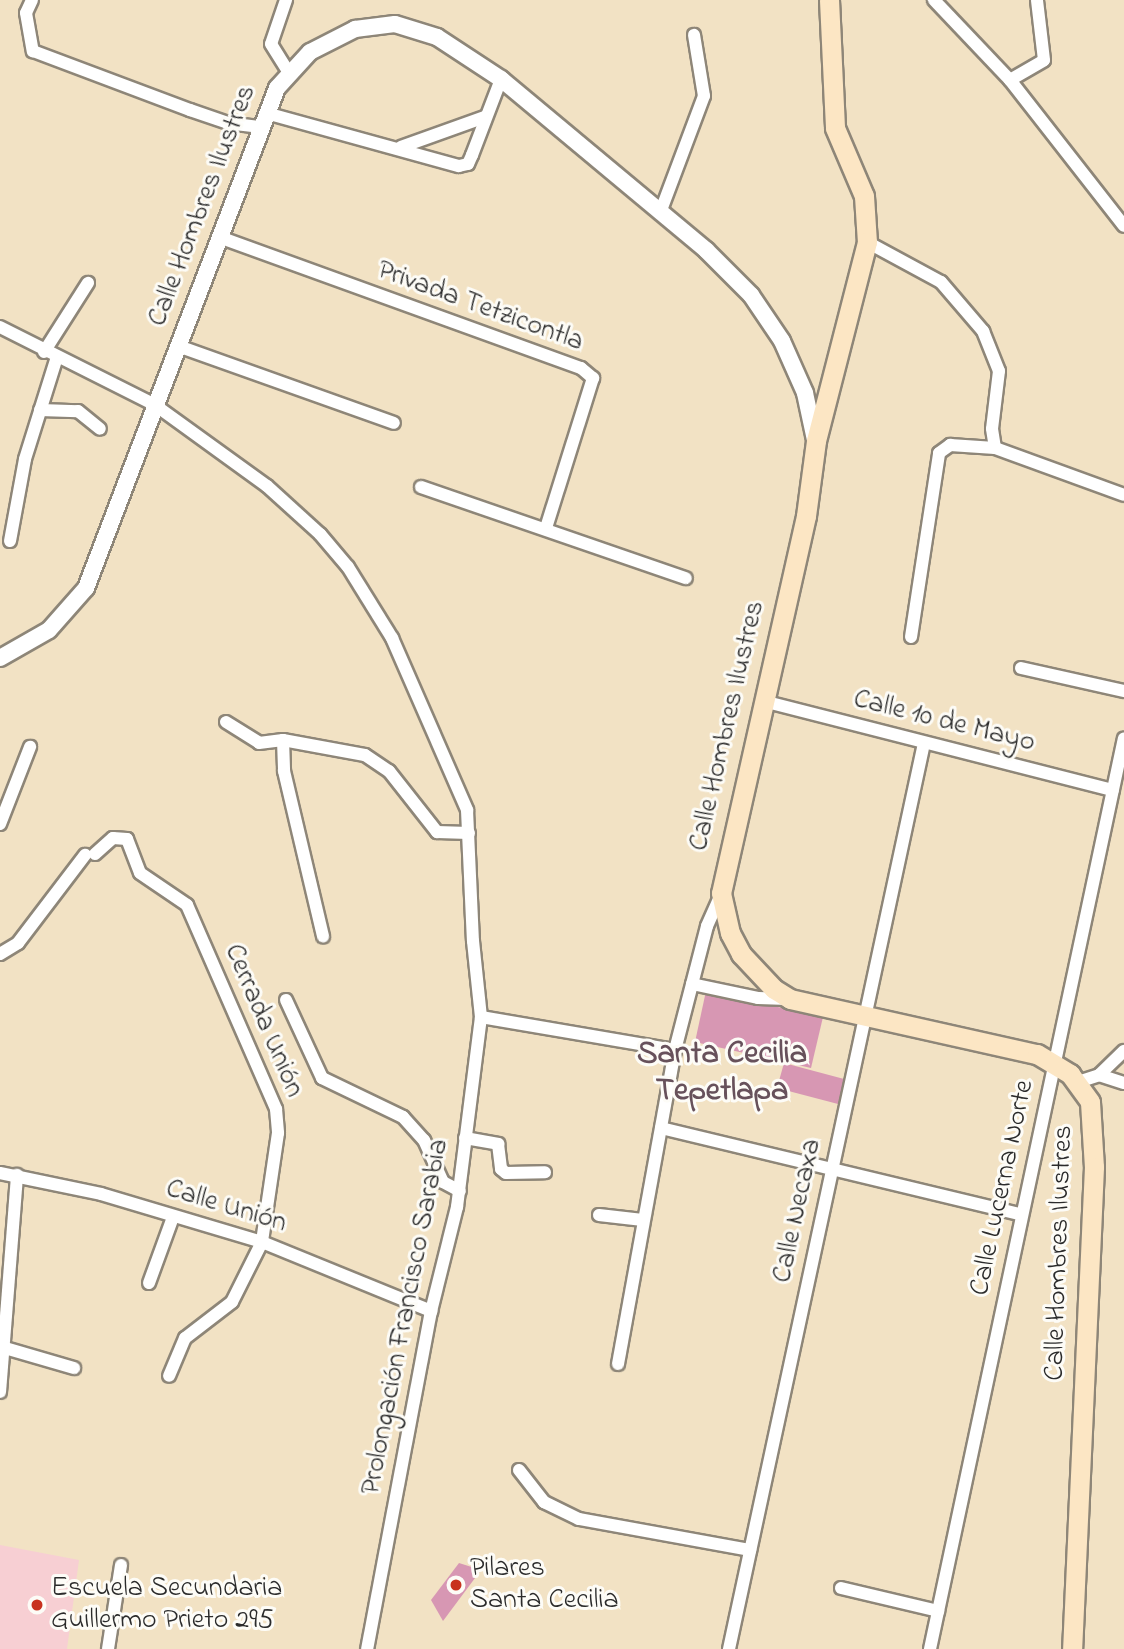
<!DOCTYPE html>
<meta charset="utf-8">
<style>
body{margin:0}
#map{position:relative;width:1124px;height:1649px;overflow:hidden;background:#f2e2c4;font-family:"Indie Flower",sans-serif}
div>[style]{position:absolute}
[style*='--x']{left:calc(var(--x)*1px);top:calc(var(--y)*1px);width:calc(var(--w)*1px);rotate:calc(var(--a)*1deg)}
.built>*{inset:0;background:#f7cfd3}
.building>*{inset:0;background:#d797b3}
.roads{filter:drop-shadow(2px 0 #8e8678) drop-shadow(-2px 0 #8e8678) drop-shadow(0 2px #8e8678) drop-shadow(0 -2px #8e8678)}
.minor>*{height:12px;margin:-6px;padding:0 6px;transform-origin:6px;border-radius:6px;background:#fff}
.tertiary>*{height:16px;margin:-8px;padding:0 8px;transform-origin:8px;border-radius:8px;background:#fff}
.secondary>*{height:19px;margin:-9.5px;padding:0 9.5px;transform-origin:9.5px;border-radius:9.5px;background:#fce6c4}
.dots>*{width:19px;height:19px;translate:-50% -50%;box-sizing:border-box;border:4px solid #fdfcf7;border-radius:50%}
span{translate:-50% -50%;white-space:nowrap;text-align:center;line-height:1.15;-webkit-text-stroke:6px #fdfcf7;paint-order:stroke}
.street-label{font-size:28px;color:#2b2b2b}
.poi-label{font-size:28px;color:#2b2b2b}
.left{translate:0 -50%;text-align:left}
.quarter-label{font-size:32px;color:#67515b;font-weight:700}
</style>
<div id="map">
<div class="built">
<div style="clip-path:polygon(0 1545px,79px 1560px,67px 1649px,0 1649px)"></div>
</div>
<div class="building">
<div style="clip-path:polygon(706px 991px,823px 1017px,811px 1068px,695px 1042px)"></div>
<div style="clip-path:polygon(784px 1063px,844px 1079px,838px 1104px,777px 1088px)"></div>
<div style="clip-path:polygon(459px 1563px,481px 1570px,443px 1621px,431px 1600px)"></div>
</div>
<div class="roads">
<div class="minor">
<div style="--x:32;--y:0;--w:14;--a:115"></div>
<div style="--x:26;--y:13;--w:39;--a:80"></div>
<div style="--x:33;--y:51;--w:168;--a:20.6"></div>
<div style="--x:190;--y:110;--w:39;--a:19"></div>
<div style="--x:227;--y:123;--w:32;--a:7"></div>
<div style="--x:286;--y:0;--w:46;--a:108.8"></div>
<div style="--x:271;--y:44;--w:34;--a:58"></div>
<div style="--x:934;--y:0;--w:110;--a:46.5"></div>
<div style="--x:1010;--y:80;--w:185;--a:52"></div>
<div style="--x:1010;--y:80;--w:39;--a:-30"></div>
<div style="--x:1044;--y:60;--w:60;--a:-96.7"></div>
<div style="--x:266;--y:113;--w:200;--a:15.4"></div>
<div style="--x:459;--y:166;--w:9;--a:-13"></div>
<div style="--x:468;--y:164;--w:10;--a:-66"></div>
<div style="--x:472;--y:155;--w:81;--a:-69.1"></div>
<div style="--x:401;--y:147;--w:89;--a:-19.7"></div>
<div style="--x:660;--y:213;--w:125;--a:-69.4"></div>
<div style="--x:704;--y:96;--w:62;--a:-99.3"></div>
<div style="--x:219;--y:237;--w:385;--a:19.9"></div>
<div style="--x:581;--y:368;--w:16;--a:40"></div>
<div style="--x:593;--y:378;--w:157;--a:107.4"></div>
<div style="--x:867;--y:242;--w:84;--a:28.4"></div>
<div style="--x:941;--y:282;--w:65;--a:49.4"></div>
<div style="--x:983;--y:331;--w:43;--a:68.2"></div>
<div style="--x:999;--y:371;--w:58;--a:96.9"></div>
<div style="--x:992;--y:429;--w:19;--a:81"></div>
<div style="--x:995;--y:448;--w:137;--a:20"></div>
<div style="--x:0;--y:327;--w:174;--a:26.7"></div>
<div style="--x:155;--y:405;--w:138;--a:35.9"></div>
<div style="--x:267;--y:486;--w:72;--a:42.2"></div>
<div style="--x:320;--y:534;--w:43;--a:49.7"></div>
<div style="--x:348;--y:567;--w:84;--a:58.2"></div>
<div style="--x:392;--y:638;--w:188;--a:66.4"></div>
<div style="--x:467;--y:810;--w:131;--a:87.4"></div>
<div style="--x:473;--y:941;--w:76;--a:84"></div>
<div style="--x:481;--y:1017;--w:192;--a:97.2"></div>
<div style="--x:457;--y:1207;--w:107;--a:104"></div>
<div style="--x:431;--y:1311;--w:344;--a:100.7"></div>
<div style="--x:178;--y:346;--w:229;--a:19.6"></div>
<div style="--x:44;--y:352;--w:82;--a:-57.5"></div>
<div style="--x:40;--y:410;--w:38;--a:2"></div>
<div style="--x:78;--y:411;--w:28;--a:39"></div>
<div style="--x:421;--y:487;--w:280;--a:19"></div>
<div style="--x:10;--y:541;--w:83;--a:-79.6"></div>
<div style="--x:25;--y:459;--w:107;--a:-72.6"></div>
<div style="--x:911;--y:637;--w:186;--a:-81.3"></div>
<div style="--x:939;--y:453;--w:14;--a:-36"></div>
<div style="--x:950;--y:445;--w:45;--a:3.8"></div>
<div style="--x:1021;--y:668;--w:106;--a:12.6"></div>
<div style="--x:763;--y:701;--w:361;--a:14.3"></div>
<div style="--x:226;--y:722;--w:39;--a:32"></div>
<div style="--x:259;--y:743;--w:24;--a:-7"></div>
<div style="--x:283;--y:740;--w:83;--a:10.4"></div>
<div style="--x:365;--y:755;--w:29;--a:34"></div>
<div style="--x:389;--y:771;--w:78;--a:51.8"></div>
<div style="--x:437;--y:832;--w:32;--a:2"></div>
<div style="--x:283;--y:740;--w:31;--a:88"></div>
<div style="--x:284;--y:771;--w:170;--a:76.7"></div>
<div style="--x:0;--y:824;--w:83;--a:-68.7"></div>
<div style="--x:95;--y:854;--w:24;--a:-42"></div>
<div style="--x:113;--y:838;--w:14;--a:4"></div>
<div style="--x:127;--y:839;--w:36;--a:69"></div>
<div style="--x:140;--y:873;--w:57;--a:34.2"></div>
<div style="--x:187;--y:905;--w:223;--a:66.4"></div>
<div style="--x:276;--y:1109;--w:24;--a:85"></div>
<div style="--x:278;--y:1133;--w:110;--a:98.4"></div>
<div style="--x:262;--y:1242;--w:67;--a:116.6"></div>
<div style="--x:232;--y:1302;--w:59;--a:142.5"></div>
<div style="--x:185;--y:1338;--w:41;--a:112.8"></div>
<div style="--x:0;--y:954;--w:21;--a:-31"></div>
<div style="--x:18;--y:943;--w:111;--a:-52.7"></div>
<div style="--x:692;--y:984;--w:67;--a:12"></div>
<div style="--x:758;--y:998;--w:30;--a:2"></div>
<div style="--x:286;--y:1000;--w:86;--a:65.2"></div>
<div style="--x:322;--y:1078;--w:90;--a:25.7"></div>
<div style="--x:403;--y:1117;--w:31;--a:48"></div>
<div style="--x:424;--y:1140;--w:46;--a:65.7"></div>
<div style="--x:443;--y:1182;--w:19;--a:28"></div>
<div style="--x:481;--y:1017;--w:197;--a:9.7"></div>
<div style="--x:1099;--y:1075;--w:26;--a:18"></div>
<div style="--x:1078;--y:1082;--w:22;--a:-18"></div>
<div style="--x:1099;--y:1075;--w:35;--a:-44"></div>
<div style="--x:661;--y:1128;--w:371;--a:13.5"></div>
<div style="--x:465;--y:1138;--w:34;--a:10"></div>
<div style="--x:498;--y:1144;--w:25;--a:83"></div>
<div style="--x:501;--y:1169;--w:6;--a:39"></div>
<div style="--x:506;--y:1173;--w:39;--a:-1"></div>
<div style="--x:0;--y:1173;--w:103;--a:11.7"></div>
<div style="--x:101;--y:1194;--w:168;--a:16.6"></div>
<div style="--x:262;--y:1242;--w:183;--a:22.2"></div>
<div style="--x:599;--y:1215;--w:44;--a:6.5"></div>
<div style="--x:149;--y:1283;--w:70;--a:-70"></div>
<div style="--x:5;--y:1348;--w:72;--a:16.2"></div>
<div style="--x:618;--y:1364;--w:319;--a:-79.7"></div>
<div style="--x:675;--y:1050;--w:128;--a:-75.5"></div>
<div style="--x:707;--y:926;--w:35;--a:-66"></div>
<div style="--x:0;--y:1392;--w:218;--a:-85.5"></div>
<div style="--x:519;--y:1470;--w:41;--a:52"></div>
<div style="--x:544;--y:1502;--w:39;--a:26"></div>
<div style="--x:579;--y:1519;--w:174;--a:10.3"></div>
<div style="--x:841;--y:1588;--w:100;--a:13.3"></div>
<div style="--x:108;--y:1649;--w:85;--a:-81.2"></div>
<div style="--x:729;--y:1649;--w:927;--a:-77.85"></div>
<div style="--x:930;--y:1649;--w:931;--a:-77.98"></div>
</div>
<div class="tertiary">
<div style="--x:0;--y:658;--w:56;--a:-29.7"></div>
<div style="--x:49;--y:630;--w:56;--a:-48.6"></div>
<div style="--x:86;--y:588;--w:535;--a:-69.09"></div>
<div style="--x:277;--y:88;--w:49;--a:-47.5"></div>
<div style="--x:310;--y:52;--w:51;--a:-27.1"></div>
<div style="--x:355;--y:29;--w:40;--a:-7.1"></div>
<div style="--x:395;--y:24;--w:44;--a:17.2"></div>
<div style="--x:437;--y:37;--w:77;--a:33.3"></div>
<div style="--x:501;--y:79;--w:267;--a:39.8"></div>
<div style="--x:706;--y:250;--w:64;--a:45"></div>
<div style="--x:751;--y:295;--w:55;--a:56"></div>
<div style="--x:782;--y:341;--w:57;--a:66.1"></div>
<div style="--x:805;--y:393;--w:48;--a:78"></div>
</div>
<div class="secondary">
<div style="--x:829;--y:0;--w:128;--a:87.3"></div>
<div style="--x:835;--y:128;--w:74;--a:66.9"></div>
<div style="--x:864;--y:196;--w:46;--a:86.3"></div>
<div style="--x:867;--y:242;--w:205;--a:104.4"></div>
<div style="--x:816;--y:441;--w:76;--a:97.6"></div>
<div style="--x:806;--y:516;--w:386;--a:102.7"></div>
<div style="--x:721;--y:893;--w:41;--a:77.3"></div>
<div style="--x:730;--y:933;--w:24;--a:62"></div>
<div style="--x:741;--y:954;--w:48;--a:46.7"></div>
<div style="--x:774;--y:989;--w:19;--a:32"></div>
<div style="--x:790;--y:999;--w:253;--a:12.6"></div>
<div style="--x:1037;--y:1054;--w:39;--a:31"></div>
<div style="--x:1070;--y:1074;--w:34;--a:54"></div>
<div style="--x:1090;--y:1102;--w:65;--a:86.5"></div>
<div style="--x:1094;--y:1167;--w:483;--a:92.6"></div>
</div>
</div>
<div class="dots">
<div style="left:456px;top:1585px;background:#c8321e"></div>
<div style="left:37px;top:1605px;background:#c8321e"></div>
</div>
<div class="street-label">
<span style="left:203px;top:206px;rotate:-69deg">Calle Hombres Ilustres</span>
<span style="left:480px;top:307px;rotate:20deg">Privada Tetzicontla</span>
<span style="left:944px;top:722px;rotate:14deg">Calle 10 de Mayo</span>
<span style="left:728px;top:726px;rotate:-77deg">Calle Hombres Ilustres</span>
<span style="left:263px;top:1021px;rotate:67deg">Cerrada Unión</span>
<span style="left:1003px;top:1188px;rotate:-78deg">Calle Lucerna Norte</span>
<span style="left:226px;top:1207px;rotate:17deg">Calle Unión</span>
<span style="left:798px;top:1211px;rotate:-78deg">Calle Necaxa</span>
<span style="left:1060px;top:1253px;rotate:-88deg">Calle Hombres Ilustres</span>
<span style="left:406px;top:1317px;rotate:-79deg">Prolongación Francisco Sarabia</span>
</div>
<div class="poi-label">
<span class="left" style="left:470px;top:1585px">Pilares<br>Santa Cecilia</span>
<span class="left" style="left:51px;top:1605px">Escuela Secundaria<br>Guillermo Prieto 295</span>
</div>
<div class="quarter-label">
<span style="left:722px;top:1074px">Santa Cecilia<br>Tepetlapa</span>
</div>
</div>
